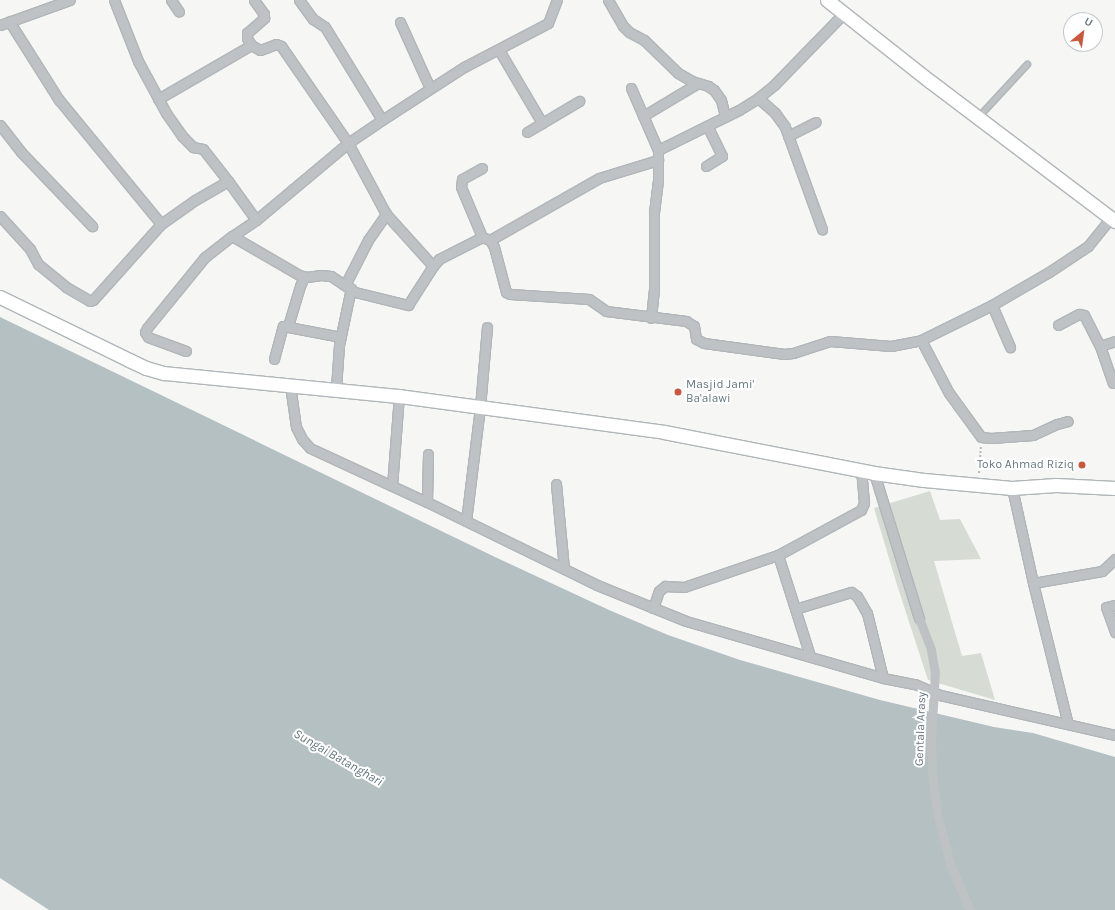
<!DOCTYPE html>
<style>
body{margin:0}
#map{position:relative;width:1115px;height:910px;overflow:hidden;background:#f6f6f4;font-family:Karla,sans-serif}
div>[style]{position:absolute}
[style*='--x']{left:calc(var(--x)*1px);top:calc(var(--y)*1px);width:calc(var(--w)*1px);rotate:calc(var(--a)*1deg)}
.green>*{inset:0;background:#d6dbd3}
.water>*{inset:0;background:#b5c0c3}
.path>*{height:2px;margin-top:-1px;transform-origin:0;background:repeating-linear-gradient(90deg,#b8bbbd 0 2px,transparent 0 4px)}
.roads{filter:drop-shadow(1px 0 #b1b6b9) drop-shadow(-1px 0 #b1b6b9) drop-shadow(0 1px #b1b6b9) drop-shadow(0 -1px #b1b6b9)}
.lane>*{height:4.5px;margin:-2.25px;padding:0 2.25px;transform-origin:2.25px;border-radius:2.25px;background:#bec2c5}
.street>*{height:9px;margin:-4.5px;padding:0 4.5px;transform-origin:4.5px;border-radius:4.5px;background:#bec2c5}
.secondary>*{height:13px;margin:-6.5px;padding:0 6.5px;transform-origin:6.5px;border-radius:6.5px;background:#fff}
.street-bridge>*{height:9px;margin:-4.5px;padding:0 4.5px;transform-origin:4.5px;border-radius:4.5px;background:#bec2c5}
.dots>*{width:11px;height:11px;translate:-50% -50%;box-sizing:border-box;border:2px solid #fff;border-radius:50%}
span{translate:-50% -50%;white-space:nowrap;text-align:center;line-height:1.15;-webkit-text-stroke:4px #fff;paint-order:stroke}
.poi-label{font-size:12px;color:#697881}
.left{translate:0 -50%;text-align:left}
.right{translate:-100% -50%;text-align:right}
.street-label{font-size:12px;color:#697881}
.water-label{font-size:13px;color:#65787d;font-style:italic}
.north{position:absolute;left:1063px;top:12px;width:40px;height:40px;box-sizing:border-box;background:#fff;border:1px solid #c3c9cd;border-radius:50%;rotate:29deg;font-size:11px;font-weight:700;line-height:16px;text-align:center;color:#697881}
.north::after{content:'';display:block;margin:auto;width:14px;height:18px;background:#cd543d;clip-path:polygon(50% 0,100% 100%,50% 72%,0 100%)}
</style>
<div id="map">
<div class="green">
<div style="clip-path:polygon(930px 491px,940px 520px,960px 519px,981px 559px,934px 561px,962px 656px,981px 653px,995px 700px,928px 680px,897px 585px,874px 508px)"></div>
</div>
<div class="water">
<div style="clip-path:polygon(0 317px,495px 557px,609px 610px,668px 635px,740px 660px,880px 700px,994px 727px,1033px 733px,1115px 757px,1115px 910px,49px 910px,0 878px)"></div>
</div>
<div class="path">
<div style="--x:979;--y:473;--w:27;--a:-86"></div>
</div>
<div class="roads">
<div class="lane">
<div style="--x:978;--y:117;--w:72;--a:-47.2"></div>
</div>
<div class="street">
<div style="--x:114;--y:0;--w:66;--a:68.5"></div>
<div style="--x:138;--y:61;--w:59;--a:61.7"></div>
<div style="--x:166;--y:113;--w:28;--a:55"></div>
<div style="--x:182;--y:136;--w:16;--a:45"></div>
<div style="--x:193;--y:147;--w:10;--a:11"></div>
<div style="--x:203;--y:149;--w:41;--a:52"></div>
<div style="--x:228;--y:181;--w:38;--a:150"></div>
<div style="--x:195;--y:200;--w:42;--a:144.8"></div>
<div style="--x:171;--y:0;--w:14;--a:56"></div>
<div style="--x:299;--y:0;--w:24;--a:54"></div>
<div style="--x:313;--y:19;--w:14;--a:34"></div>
<div style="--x:325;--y:27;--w:109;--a:58.5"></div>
<div style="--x:608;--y:0;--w:30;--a:60"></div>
<div style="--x:623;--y:26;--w:8;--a:45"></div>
<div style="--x:629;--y:32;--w:17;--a:28"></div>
<div style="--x:644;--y:40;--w:47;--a:44.1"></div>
<div style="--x:678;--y:73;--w:16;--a:30"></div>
<div style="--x:692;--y:81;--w:17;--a:17"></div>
<div style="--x:708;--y:86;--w:7;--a:34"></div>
<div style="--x:714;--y:90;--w:12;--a:55"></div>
<div style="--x:721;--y:100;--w:16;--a:76"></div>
<div style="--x:400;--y:22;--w:72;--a:65.6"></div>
<div style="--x:0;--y:25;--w:74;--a:-19.7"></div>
<div style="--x:499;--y:50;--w:85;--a:59.5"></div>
<div style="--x:631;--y:88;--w:68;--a:66.5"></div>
<div style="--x:658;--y:150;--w:30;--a:90"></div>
<div style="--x:658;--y:180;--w:32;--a:97"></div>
<div style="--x:654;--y:212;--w:77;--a:90"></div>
<div style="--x:654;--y:289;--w:29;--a:96"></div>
<div style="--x:758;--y:98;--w:23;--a:41"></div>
<div style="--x:775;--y:113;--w:17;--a:54"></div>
<div style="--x:785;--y:127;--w:109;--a:70.1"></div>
<div style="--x:158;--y:99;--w:108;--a:-30.1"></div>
<div style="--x:643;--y:116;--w:64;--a:-31"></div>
<div style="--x:0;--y:125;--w:34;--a:52"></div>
<div style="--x:21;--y:152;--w:103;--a:46.2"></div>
<div style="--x:527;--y:132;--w:61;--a:-30.8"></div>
<div style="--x:788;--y:136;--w:31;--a:-27"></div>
<div style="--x:658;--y:150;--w:90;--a:-26.3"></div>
<div style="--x:739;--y:110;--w:22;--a:-32"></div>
<div style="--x:758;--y:98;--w:22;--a:-39"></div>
<div style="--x:775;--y:84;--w:98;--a:-45.8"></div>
<div style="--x:706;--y:166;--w:19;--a:-32"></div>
<div style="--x:722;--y:156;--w:34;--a:-116"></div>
<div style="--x:482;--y:168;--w:23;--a:151"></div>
<div style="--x:462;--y:179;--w:8;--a:97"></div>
<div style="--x:461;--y:187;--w:54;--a:67.2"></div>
<div style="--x:228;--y:181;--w:48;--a:54.3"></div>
<div style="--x:256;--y:220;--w:29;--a:146"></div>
<div style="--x:232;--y:236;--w:78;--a:30.2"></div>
<div style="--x:299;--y:275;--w:8;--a:14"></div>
<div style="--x:307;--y:277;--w:14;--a:-8"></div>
<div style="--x:321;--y:275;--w:10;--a:6"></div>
<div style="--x:331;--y:276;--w:29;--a:34"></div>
<div style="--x:355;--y:292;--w:55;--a:13.8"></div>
<div style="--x:408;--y:305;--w:46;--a:-57.3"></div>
<div style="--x:433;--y:266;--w:70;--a:-132.1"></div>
<div style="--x:386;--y:214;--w:81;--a:-118.2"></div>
<div style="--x:348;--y:143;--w:118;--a:-124.6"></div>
<div style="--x:281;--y:46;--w:5;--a:-158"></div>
<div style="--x:276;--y:44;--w:17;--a:159"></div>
<div style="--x:260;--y:50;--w:10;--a:-151"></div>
<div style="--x:251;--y:45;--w:8;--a:-120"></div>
<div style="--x:247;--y:38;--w:5;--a:-90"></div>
<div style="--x:247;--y:33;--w:23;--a:-41"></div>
<div style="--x:264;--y:18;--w:4;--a:-90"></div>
<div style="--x:264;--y:14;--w:17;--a:-126"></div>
<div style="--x:0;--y:216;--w:45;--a:47.7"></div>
<div style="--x:30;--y:249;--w:17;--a:62"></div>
<div style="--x:38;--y:264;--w:36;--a:39"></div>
<div style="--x:66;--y:287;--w:28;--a:30"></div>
<div style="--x:90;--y:301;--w:3;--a:-18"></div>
<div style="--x:93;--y:300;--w:102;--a:-48.2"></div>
<div style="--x:161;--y:224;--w:161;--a:-129.4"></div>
<div style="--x:59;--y:100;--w:93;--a:-122.3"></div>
<div style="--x:256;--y:220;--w:120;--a:-39.9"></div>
<div style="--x:348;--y:143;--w:41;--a:-34.1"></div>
<div style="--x:382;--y:120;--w:98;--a:-32.9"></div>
<div style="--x:464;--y:67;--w:95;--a:-27.6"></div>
<div style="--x:548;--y:23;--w:25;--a:-69"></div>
<div style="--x:490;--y:240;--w:125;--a:-29.6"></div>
<div style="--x:599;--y:178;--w:62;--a:-17"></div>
<div style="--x:433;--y:266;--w:9;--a:-49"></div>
<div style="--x:439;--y:259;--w:48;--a:-27.1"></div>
<div style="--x:482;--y:237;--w:9;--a:21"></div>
<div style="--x:490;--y:240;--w:8;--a:60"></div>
<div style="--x:494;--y:247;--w:47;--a:75.1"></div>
<div style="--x:506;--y:292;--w:4;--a:27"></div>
<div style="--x:510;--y:294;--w:79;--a:3.6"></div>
<div style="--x:589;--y:299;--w:21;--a:35"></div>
<div style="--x:606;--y:311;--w:81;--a:7.1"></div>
<div style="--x:686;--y:321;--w:9;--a:32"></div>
<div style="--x:694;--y:326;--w:13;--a:81"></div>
<div style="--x:696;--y:339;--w:9;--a:27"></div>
<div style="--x:704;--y:343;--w:81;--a:7.8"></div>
<div style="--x:784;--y:354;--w:9;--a:-6"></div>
<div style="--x:793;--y:353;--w:39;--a:-18"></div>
<div style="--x:830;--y:341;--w:61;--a:4.7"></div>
<div style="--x:891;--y:346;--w:31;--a:-11"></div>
<div style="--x:921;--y:340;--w:79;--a:-26.2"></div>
<div style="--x:992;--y:305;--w:66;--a:-30.1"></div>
<div style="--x:1049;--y:272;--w:47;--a:-33.7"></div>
<div style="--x:1088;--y:246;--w:36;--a:-51"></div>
<div style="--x:345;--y:285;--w:51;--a:-62.9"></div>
<div style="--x:368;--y:240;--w:32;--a:-55"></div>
<div style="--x:992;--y:305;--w:46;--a:66.8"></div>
<div style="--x:1058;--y:325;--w:24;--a:-28"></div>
<div style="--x:1079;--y:314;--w:5;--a:11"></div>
<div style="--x:1084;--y:315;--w:35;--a:63"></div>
<div style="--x:1100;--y:346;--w:39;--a:71"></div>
<div style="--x:288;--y:326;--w:42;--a:-73.3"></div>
<div style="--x:300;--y:286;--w:10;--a:-66"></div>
<div style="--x:921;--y:340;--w:60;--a:62.2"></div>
<div style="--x:949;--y:393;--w:54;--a:54"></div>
<div style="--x:981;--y:437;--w:10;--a:6"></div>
<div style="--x:991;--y:438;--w:42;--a:-4.1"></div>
<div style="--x:1033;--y:435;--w:26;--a:-25"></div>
<div style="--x:1057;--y:424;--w:11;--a:-15"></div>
<div style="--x:1100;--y:346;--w:16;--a:-18"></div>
<div style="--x:186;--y:351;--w:40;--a:-159.8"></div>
<div style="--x:148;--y:337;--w:6;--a:-121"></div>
<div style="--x:145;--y:332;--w:4;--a:-63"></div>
<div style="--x:147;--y:328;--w:92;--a:-50.8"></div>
<div style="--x:205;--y:257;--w:34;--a:-38"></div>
<div style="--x:274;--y:359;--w:34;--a:-75"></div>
<div style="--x:283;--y:326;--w:59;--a:10.7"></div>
<div style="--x:290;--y:385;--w:42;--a:81.9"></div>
<div style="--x:296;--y:427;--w:13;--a:63"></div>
<div style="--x:302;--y:439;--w:12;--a:48"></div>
<div style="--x:310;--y:448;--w:129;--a:24.8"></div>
<div style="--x:427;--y:502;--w:189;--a:26"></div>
<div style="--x:597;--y:585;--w:96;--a:22"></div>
<div style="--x:686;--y:621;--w:205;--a:16.1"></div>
<div style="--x:883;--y:678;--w:33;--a:11"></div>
<div style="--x:915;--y:684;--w:27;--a:24"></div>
<div style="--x:940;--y:695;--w:180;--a:12.9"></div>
<div style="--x:336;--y:388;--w:43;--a:-86"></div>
<div style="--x:339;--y:345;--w:58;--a:-78.1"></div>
<div style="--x:874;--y:473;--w:152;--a:72.8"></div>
<div style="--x:556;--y:484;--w:85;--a:84.6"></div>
<div style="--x:392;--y:486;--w:90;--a:-85.6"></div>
<div style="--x:1012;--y:488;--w:97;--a:77.5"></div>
<div style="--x:1033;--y:583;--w:145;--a:76.1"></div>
<div style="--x:427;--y:502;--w:48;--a:-88.8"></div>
<div style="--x:466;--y:521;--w:115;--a:-83"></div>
<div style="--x:480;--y:407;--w:80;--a:-85"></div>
<div style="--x:778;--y:555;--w:106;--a:72.4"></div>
<div style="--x:1033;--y:583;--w:70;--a:-9.9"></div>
<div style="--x:1102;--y:571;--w:18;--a:-43"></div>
<div style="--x:1115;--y:605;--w:9;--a:167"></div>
<div style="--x:1106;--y:607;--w:27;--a:70"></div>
<div style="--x:653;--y:608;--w:18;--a:-71"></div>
<div style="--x:659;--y:591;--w:8;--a:-40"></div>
<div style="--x:665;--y:586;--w:19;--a:3"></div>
<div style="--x:684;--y:587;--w:99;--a:-18.8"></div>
<div style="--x:778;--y:555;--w:94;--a:-28.5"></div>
<div style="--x:861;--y:510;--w:8;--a:-67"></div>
<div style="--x:864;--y:503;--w:33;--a:-95"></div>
<div style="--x:795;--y:609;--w:59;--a:-16.9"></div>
<div style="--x:851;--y:592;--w:7;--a:34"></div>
<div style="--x:857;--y:596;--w:20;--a:60"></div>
<div style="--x:867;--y:613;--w:67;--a:76.2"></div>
</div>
<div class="secondary">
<div style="--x:827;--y:0;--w:132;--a:38.3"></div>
<div style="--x:931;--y:82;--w:231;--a:37.1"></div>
<div style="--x:0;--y:297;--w:144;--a:26"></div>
<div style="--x:129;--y:360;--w:19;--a:25"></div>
<div style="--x:146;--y:368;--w:19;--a:16"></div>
<div style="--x:164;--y:373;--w:236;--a:5.6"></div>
<div style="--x:399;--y:396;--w:267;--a:7.7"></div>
<div style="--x:664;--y:432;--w:214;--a:11"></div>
<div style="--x:874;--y:473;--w:50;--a:8"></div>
<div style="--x:924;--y:480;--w:88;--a:5.2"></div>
<div style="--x:1012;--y:488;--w:44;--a:-3.9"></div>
<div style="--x:1056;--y:485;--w:59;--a:2.9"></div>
</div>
</div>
<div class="street-bridge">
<div style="--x:919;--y:618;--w:34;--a:69"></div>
<div style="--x:931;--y:650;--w:22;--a:80"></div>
<div style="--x:935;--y:672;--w:68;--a:93.4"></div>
<div style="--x:931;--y:740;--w:33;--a:88"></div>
<div style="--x:932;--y:773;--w:40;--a:82.9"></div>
<div style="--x:937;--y:813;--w:53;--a:75.7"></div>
<div style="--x:950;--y:864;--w:50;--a:66.5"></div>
</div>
<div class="dots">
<div style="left:678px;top:392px;background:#cd543d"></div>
<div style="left:1082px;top:465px;background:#cd543d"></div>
</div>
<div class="poi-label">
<span class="left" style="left:686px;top:392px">Masjid Jami'<br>Ba'alawi</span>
<span class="right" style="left:1074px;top:465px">Toko Ahmad Riziq</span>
</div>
<div class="street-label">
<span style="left:921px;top:729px;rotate:-88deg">Gentala Arasy</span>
</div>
<div class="water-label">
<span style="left:338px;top:758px;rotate:30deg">Sungai Batanghari</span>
</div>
<div class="north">U</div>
</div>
